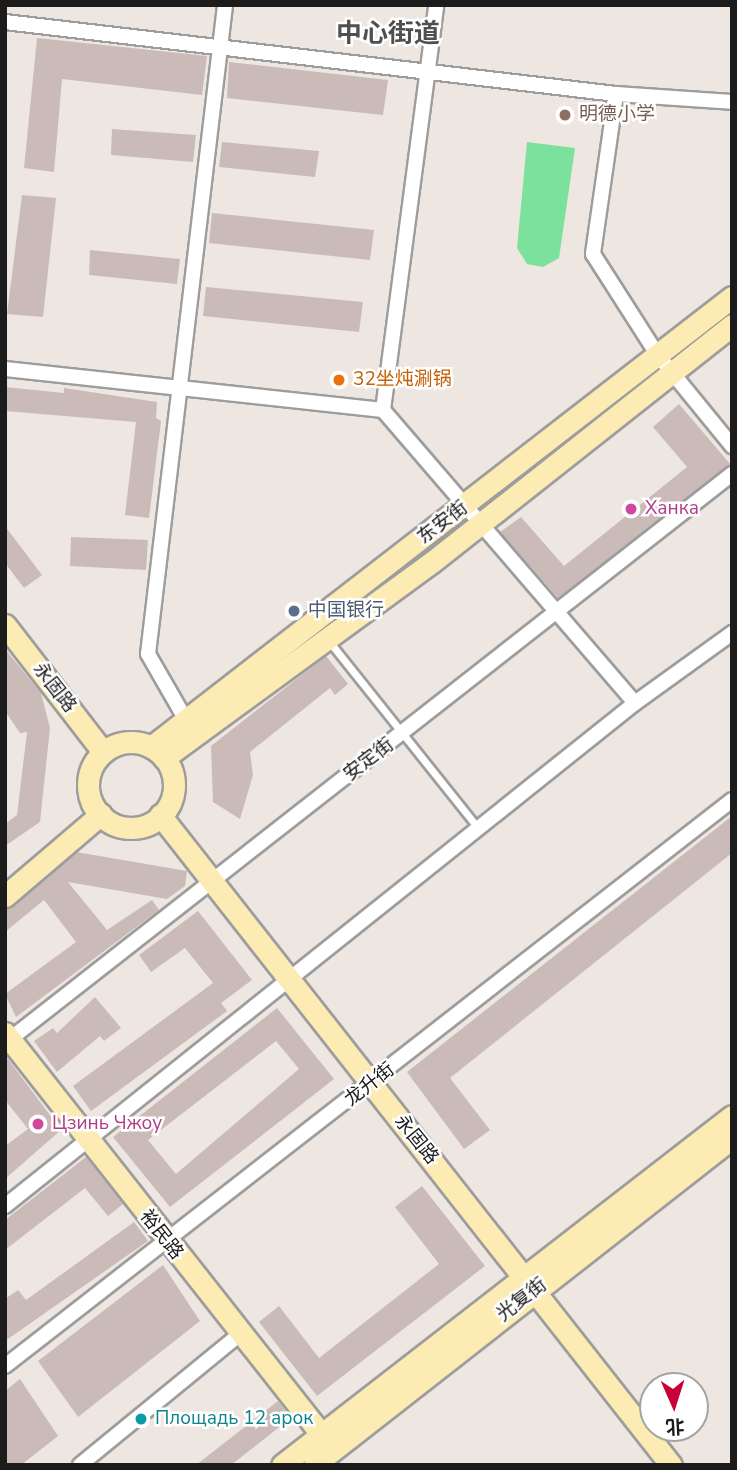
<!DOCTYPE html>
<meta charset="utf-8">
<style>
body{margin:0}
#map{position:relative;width:737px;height:1470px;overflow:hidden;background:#eee6e1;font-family:"Nunito Sans","Noto Sans SC",sans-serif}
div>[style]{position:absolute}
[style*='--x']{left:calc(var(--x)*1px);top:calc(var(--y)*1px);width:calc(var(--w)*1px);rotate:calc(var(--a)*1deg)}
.pitch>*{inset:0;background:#7be19d}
.building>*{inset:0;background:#cabbb8}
.roads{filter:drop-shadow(2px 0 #9d9d9d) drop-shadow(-2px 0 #9d9d9d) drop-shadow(0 2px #9d9d9d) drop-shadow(0 -2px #9d9d9d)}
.lane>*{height:7px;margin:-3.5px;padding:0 3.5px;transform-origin:3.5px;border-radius:3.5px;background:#fff}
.street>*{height:14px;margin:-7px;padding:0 7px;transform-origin:7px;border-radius:7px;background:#fff}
.secondary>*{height:21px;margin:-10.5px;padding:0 10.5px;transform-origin:10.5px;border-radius:10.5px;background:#fcebb2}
.secondary>.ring{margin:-10.5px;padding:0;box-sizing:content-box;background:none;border:21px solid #fcebb2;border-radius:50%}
.dots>*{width:19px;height:19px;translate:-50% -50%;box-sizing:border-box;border:4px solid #fff;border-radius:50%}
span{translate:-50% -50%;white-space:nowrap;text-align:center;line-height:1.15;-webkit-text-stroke:5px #fff;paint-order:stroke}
.education-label{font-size:19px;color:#785e54}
.left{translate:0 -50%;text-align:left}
.food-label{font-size:19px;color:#c56008}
.hotel-label{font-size:19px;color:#b23c85}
.street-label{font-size:19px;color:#1c1c1c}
.service-label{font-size:19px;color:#4e5e75}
.culture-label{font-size:19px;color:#0d838f}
.district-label{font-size:26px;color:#4f4f4f;font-weight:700}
.frame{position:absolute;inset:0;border:7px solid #1c1c1c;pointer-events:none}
.north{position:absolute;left:639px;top:1372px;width:70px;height:70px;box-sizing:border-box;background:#fff;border:2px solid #a4a4a4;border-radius:50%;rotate:177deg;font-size:19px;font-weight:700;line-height:28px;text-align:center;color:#1c1c1c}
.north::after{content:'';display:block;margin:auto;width:24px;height:32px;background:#c90038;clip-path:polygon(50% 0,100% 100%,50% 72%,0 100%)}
</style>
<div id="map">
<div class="pitch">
<div style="clip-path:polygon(527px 142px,575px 148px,559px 258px,543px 267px,527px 264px,517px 248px)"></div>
</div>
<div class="building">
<div style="clip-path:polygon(37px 38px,207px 56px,202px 95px,62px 79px,54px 172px,24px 168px)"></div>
<div style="clip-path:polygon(229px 62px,388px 80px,383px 115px,227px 98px)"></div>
<div style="clip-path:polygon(112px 129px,196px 135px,193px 162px,111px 155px)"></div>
<div style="clip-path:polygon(222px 142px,319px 151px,315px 177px,219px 167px)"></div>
<div style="clip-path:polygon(22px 195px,56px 198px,43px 317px,7px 314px)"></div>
<div style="clip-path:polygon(212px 213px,374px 230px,370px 260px,209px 243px)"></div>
<div style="clip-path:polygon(90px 250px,180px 259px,177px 284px,89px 275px)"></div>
<div style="clip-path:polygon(206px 287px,363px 302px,359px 332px,203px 316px)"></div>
<div style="clip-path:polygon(5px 387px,64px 393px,64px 388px,157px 402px,156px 418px,161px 421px,149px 518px,125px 515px,136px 422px,5px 411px)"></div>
<div style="clip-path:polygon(679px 404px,731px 465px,558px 598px,500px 532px,521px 517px,564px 566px,687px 467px,653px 427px)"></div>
<div style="clip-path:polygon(5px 526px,42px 575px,24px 588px,5px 563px)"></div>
<div style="clip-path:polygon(71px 537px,148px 540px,146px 570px,70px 566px)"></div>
<div style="clip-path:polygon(5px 649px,41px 693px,50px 728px,40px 822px,5px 846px,5px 824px,17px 815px,27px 732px,20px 733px,5px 711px)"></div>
<div style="clip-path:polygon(326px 656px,348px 684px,335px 695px,330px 688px,250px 752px,253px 775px,240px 819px,213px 802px,211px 746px)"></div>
<div style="clip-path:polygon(732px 816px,732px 853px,450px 1078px,490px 1130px,464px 1149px,407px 1072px)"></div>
<div style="clip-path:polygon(76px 852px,187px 871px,185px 886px,167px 899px,68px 882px,107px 930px,152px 900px,159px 910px,16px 1017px,5px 994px,76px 942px,44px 900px,5px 932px,5px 909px)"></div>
<div style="clip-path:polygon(198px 911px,252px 980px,221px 1003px,227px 1011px,91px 1111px,73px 1086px,213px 983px,185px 948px,151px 972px,139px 955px)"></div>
<div style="clip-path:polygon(95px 997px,121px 1028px,104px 1041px,100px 1036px,57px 1072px,34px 1041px,53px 1028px,57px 1033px)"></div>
<div style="clip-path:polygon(evenodd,277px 1008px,334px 1079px,170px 1207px,113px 1137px,277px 1008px,276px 1041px,299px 1069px,176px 1174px,148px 1140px,276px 1041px)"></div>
<div style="clip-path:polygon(5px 1055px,61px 1130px,5px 1179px,5px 1146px,28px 1129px,5px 1100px)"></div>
<div style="clip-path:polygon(86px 1157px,123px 1204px,108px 1216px,85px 1188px,5px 1250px,5px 1220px)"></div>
<div style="clip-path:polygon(422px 1186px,485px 1266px,317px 1396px,259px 1322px,279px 1306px,319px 1358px,439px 1264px,395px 1207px)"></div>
<div style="clip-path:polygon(134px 1222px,148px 1241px,5px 1341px,5px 1299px,18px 1290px,26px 1300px)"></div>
<div style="clip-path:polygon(163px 1265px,200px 1321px,78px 1417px,38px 1361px)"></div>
<div style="clip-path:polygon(20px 1379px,58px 1436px,21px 1465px,5px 1465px,5px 1391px)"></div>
<div style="clip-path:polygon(278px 1401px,291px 1418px,231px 1465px,196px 1465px)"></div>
</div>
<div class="roads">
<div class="lane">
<div style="--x:328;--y:640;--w:241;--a:51.4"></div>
</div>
<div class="street">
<div style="--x:5;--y:22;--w:615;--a:6.72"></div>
<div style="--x:616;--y:94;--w:116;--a:3.9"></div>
<div style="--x:616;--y:94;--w:162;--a:98.2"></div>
<div style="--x:593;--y:254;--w:119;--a:57.4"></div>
<div style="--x:657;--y:354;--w:119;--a:50.8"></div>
<div style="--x:5;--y:369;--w:380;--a:6.2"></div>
<div style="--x:383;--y:410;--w:386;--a:49.3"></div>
<div style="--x:383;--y:410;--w:408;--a:-82.5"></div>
<div style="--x:186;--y:720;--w:76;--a:-119.9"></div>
<div style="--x:148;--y:654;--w:654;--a:-83.23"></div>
<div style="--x:5;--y:1043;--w:923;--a:-38.05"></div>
<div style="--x:5;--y:1206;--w:806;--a:-38.6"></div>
<div style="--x:635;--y:703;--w:120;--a:-35.8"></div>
<div style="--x:5;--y:1366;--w:921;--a:-37.9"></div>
<div style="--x:80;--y:1465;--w:207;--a:-39.3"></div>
</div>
<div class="secondary">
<div style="--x:5;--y:625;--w:160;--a:52.3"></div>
<div class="ring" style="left:88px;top:742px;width:65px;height:65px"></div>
<div style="--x:151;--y:747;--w:735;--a:-37.76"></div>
<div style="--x:164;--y:758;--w:332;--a:-36.2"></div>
<div style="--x:432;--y:562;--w:382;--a:-38.3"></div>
<div style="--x:160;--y:815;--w:827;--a:51.83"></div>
<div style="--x:5;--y:896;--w:126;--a:-40.5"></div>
<div style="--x:5;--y:1033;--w:511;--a:51.76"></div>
<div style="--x:282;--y:1465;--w:569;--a:-37.8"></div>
<div style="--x:314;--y:1465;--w:531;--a:-38.04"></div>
</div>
</div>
<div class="dots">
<div style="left:565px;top:115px;background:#8d6e63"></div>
<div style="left:339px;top:380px;background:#e8710a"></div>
<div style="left:631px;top:509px;background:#d1479c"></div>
<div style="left:294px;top:611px;background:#5c6f8a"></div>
<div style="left:38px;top:1124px;background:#d1479c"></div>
<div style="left:141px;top:1419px;background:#0f9aa8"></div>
</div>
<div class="education-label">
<span class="left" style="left:579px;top:115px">明德小学</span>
</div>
<div class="food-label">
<span class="left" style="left:353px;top:380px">32坐炖涮锅</span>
</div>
<div class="hotel-label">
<span class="left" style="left:645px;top:509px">Ханка</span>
<span class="left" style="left:52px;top:1124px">Цзинь Чжоу</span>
</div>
<div class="street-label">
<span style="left:443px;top:523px;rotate:-38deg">东安街</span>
<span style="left:54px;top:688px;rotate:52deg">永固路</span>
<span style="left:369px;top:760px;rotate:-38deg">安定街</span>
<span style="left:370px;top:1085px;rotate:-38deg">龙升街</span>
<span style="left:416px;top:1140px;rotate:51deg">永固路</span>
<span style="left:161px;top:1235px;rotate:52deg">裕民路</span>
<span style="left:522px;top:1300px;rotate:-38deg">光复街</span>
</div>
<div class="service-label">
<span class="left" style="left:308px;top:611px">中国银行</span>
</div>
<div class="culture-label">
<span class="left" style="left:155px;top:1419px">Площадь 12 арок</span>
</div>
<div class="district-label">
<span style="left:388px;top:34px">中心街道</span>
</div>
<div class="frame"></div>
<div class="north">北</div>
</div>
